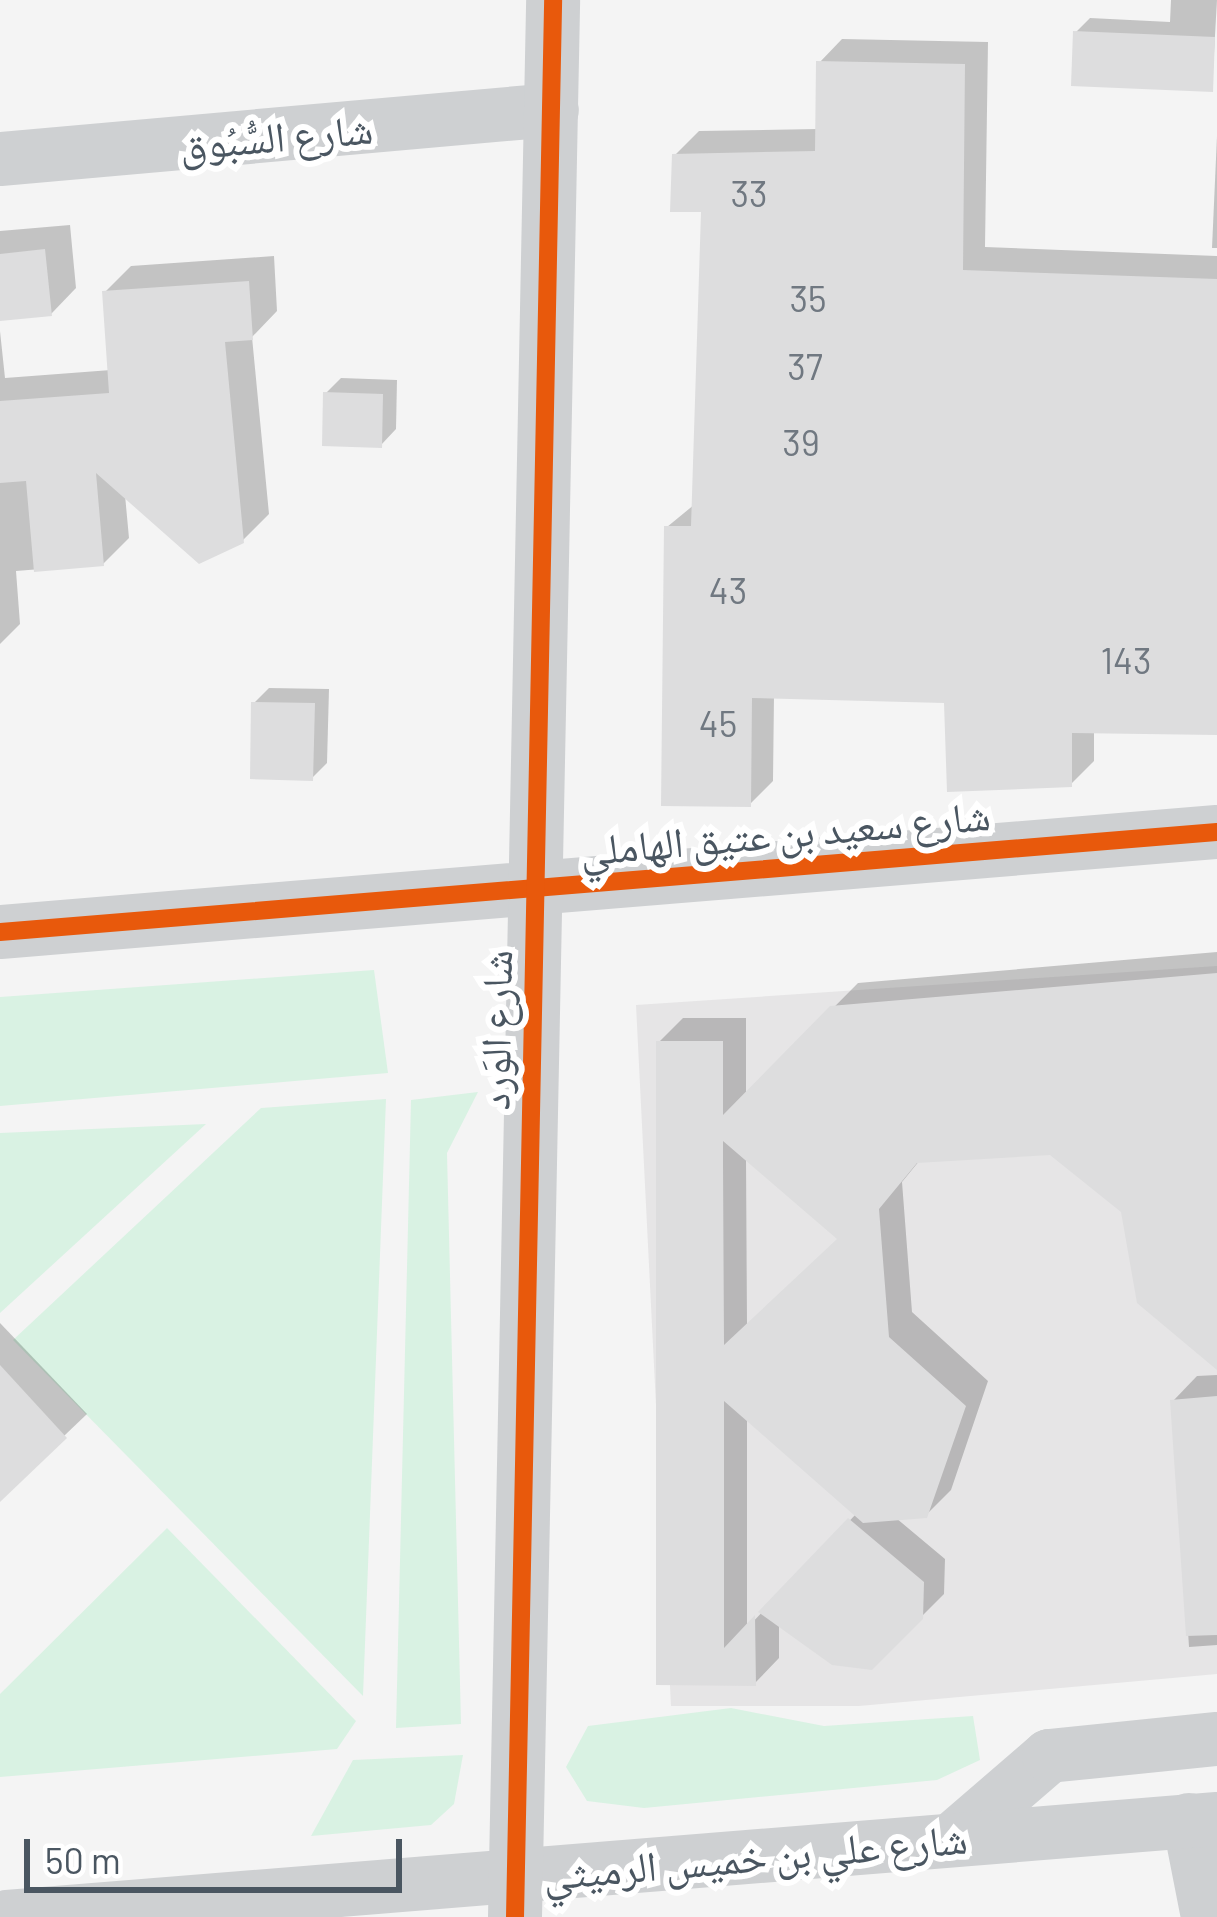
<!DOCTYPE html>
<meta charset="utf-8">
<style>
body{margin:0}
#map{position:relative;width:1217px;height:1917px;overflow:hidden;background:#f4f4f4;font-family:Barlow,"Noto Naskh Arabic",sans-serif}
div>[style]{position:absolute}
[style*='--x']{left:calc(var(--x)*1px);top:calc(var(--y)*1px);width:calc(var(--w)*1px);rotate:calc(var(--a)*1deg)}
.education>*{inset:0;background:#e6e5e6}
.green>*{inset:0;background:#d9f2e3}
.shadow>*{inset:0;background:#0003}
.building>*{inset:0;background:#ddddde}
.minor>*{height:54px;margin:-27px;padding:0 27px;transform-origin:27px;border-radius:27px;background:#ced0d2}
.cycleway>*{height:18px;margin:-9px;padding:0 9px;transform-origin:9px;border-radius:9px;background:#e8590c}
span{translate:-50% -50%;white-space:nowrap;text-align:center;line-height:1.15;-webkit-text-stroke:12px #fff;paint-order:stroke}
.number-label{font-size:36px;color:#707881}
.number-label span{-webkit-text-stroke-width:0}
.street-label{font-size:42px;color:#4a5661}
.scale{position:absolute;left:24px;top:1839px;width:378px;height:54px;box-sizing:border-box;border:6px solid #4a5661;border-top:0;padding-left:15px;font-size:36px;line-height:42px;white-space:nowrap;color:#4a5661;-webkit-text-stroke:9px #fff;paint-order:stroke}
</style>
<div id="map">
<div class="education">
<div style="clip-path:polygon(1217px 966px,1217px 1674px,859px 1706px,671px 1706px,636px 1005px)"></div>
</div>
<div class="green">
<div style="clip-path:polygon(374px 970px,388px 1073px,0 1106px,0 997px)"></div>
<div style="clip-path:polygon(478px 1092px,447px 1153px,461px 1724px,396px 1728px,411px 1100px)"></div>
<div style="clip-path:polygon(386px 1099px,363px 1696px,13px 1340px,261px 1108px)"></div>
<div style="clip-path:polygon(206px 1124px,0 1313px,0 1133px)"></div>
<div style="clip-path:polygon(167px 1528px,356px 1721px,337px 1749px,0 1777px,0 1694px)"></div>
<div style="clip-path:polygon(731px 1708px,824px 1726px,973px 1716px,980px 1760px,937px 1780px,644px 1808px,587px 1801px,566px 1767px,588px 1726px)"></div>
<div style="clip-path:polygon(463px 1755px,454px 1804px,431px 1825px,311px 1836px,353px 1760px)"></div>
</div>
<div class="shadow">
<div style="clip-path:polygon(1171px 0,1217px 0,1212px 89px,1076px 32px,1090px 18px,1170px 22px)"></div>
<div style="clip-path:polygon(842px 39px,988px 42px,985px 247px,1217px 256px,1217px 732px,1094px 730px,1094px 761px,1071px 784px,947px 700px,774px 696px,773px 781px,750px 804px,667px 527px,695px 504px,704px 209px,675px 155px,699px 131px,818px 129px,819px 63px)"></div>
<div style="clip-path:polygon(1217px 136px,1217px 248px,1212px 248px)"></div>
<div style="clip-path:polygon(70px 225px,76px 288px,51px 314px,0 318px,0 231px)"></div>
<div style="clip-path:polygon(274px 256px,277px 311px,252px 337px,269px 514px,243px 540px,125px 495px,129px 538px,103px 564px,16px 571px,20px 624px,0 644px,0 331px,5px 378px,111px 370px,105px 292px,131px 266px)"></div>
<div style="clip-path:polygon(341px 378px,397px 380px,396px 429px,381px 445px,326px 393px)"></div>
<div style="clip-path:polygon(269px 688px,329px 689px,327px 763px,312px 778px,254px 703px)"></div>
<div style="clip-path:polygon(evenodd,1217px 952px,1217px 1366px,1124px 1210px,1051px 1152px,920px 1160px,902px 1182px,912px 1312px,988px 1381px,951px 1490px,926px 1515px,896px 1518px,945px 1559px,944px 1594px,871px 1667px,779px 1623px,779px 1658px,755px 1683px,659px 1682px,659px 1042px,683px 1018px,746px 1018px,746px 1096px,858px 983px,1217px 952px,746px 1157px,840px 1238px,747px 1325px,746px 1157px,1217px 952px,747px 1417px,857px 1513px,747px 1628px,747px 1417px)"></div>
<div style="clip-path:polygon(0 1323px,87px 1414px,0 1497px)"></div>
<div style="clip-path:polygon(1217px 1375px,1217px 1645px,1189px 1647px,1173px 1401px,1197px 1376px)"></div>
</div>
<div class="building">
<div style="clip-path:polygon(1073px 31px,1215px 37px,1213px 92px,1071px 86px)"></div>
<div style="clip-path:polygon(816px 61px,965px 64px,963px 270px,1217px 279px,1217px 735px,1072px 733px,1072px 787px,947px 792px,944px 703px,752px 698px,751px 807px,661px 806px,664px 526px,691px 526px,701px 212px,670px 212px,672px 154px,815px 151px)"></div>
<div style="clip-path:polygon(45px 249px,52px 316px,0 321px,0 254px)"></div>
<div style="clip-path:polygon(249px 281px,253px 340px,225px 342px,244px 543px,199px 564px,96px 473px,104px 566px,34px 572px,26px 481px,0 483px,0 401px,109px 393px,102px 291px)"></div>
<div style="clip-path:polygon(323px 392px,383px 394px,382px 448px,322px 446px)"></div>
<div style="clip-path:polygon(251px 702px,315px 703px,313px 781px,250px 779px)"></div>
<div style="clip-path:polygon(evenodd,1217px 973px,1217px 1370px,1137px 1303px,1121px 1212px,1050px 1155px,917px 1163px,879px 1209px,889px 1337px,966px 1406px,927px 1518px,863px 1523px,724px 1401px,724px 1648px,755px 1615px,756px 1686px,656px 1685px,656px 1041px,723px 1041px,723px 1115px,830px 1006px,1217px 973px,723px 1141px,837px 1239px,724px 1345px,723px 1161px,723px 1141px)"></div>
<div style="clip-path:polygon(0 1365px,67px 1438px,0 1502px)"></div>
<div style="clip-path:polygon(1217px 1396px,1217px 1635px,1186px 1636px,1170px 1400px)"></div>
<div style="clip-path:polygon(848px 1518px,924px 1582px,923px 1619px,872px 1670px,832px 1665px,758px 1612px)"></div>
</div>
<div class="minor">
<div style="--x:0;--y:159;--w:554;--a:-5.07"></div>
<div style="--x:0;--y:932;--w:1221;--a:-4.7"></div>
<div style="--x:1189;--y:1820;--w:99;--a:78.9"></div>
<div style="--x:953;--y:1839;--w:127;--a:-40.8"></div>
<div style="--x:1049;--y:1756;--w:169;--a:-5.8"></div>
<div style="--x:7;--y:1917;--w:1214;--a:-4.63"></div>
<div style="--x:515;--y:1917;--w:1917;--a:-88.86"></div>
</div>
<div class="cycleway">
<div style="--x:0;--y:932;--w:1221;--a:-4.7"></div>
<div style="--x:515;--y:1917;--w:1917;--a:-88.86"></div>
</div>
<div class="number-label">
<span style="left:749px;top:193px">33</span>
<span style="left:808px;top:298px">35</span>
<span style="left:805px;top:366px">37</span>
<span style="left:801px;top:442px">39</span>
<span style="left:728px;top:590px">43</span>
<span style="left:1126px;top:660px">143</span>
<span style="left:718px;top:723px">45</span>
</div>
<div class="street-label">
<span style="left:276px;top:135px;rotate:-5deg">شارع السُّبُوق</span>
<span style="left:785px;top:831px;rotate:-5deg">شارع سعيد بن عتيق الهاملي</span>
<span style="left:494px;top:1030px;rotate:-89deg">شارع الوَرد</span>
<span style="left:755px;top:1855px;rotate:-5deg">شارع علي بن خميس الرميثي</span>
</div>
<div class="scale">50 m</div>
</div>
